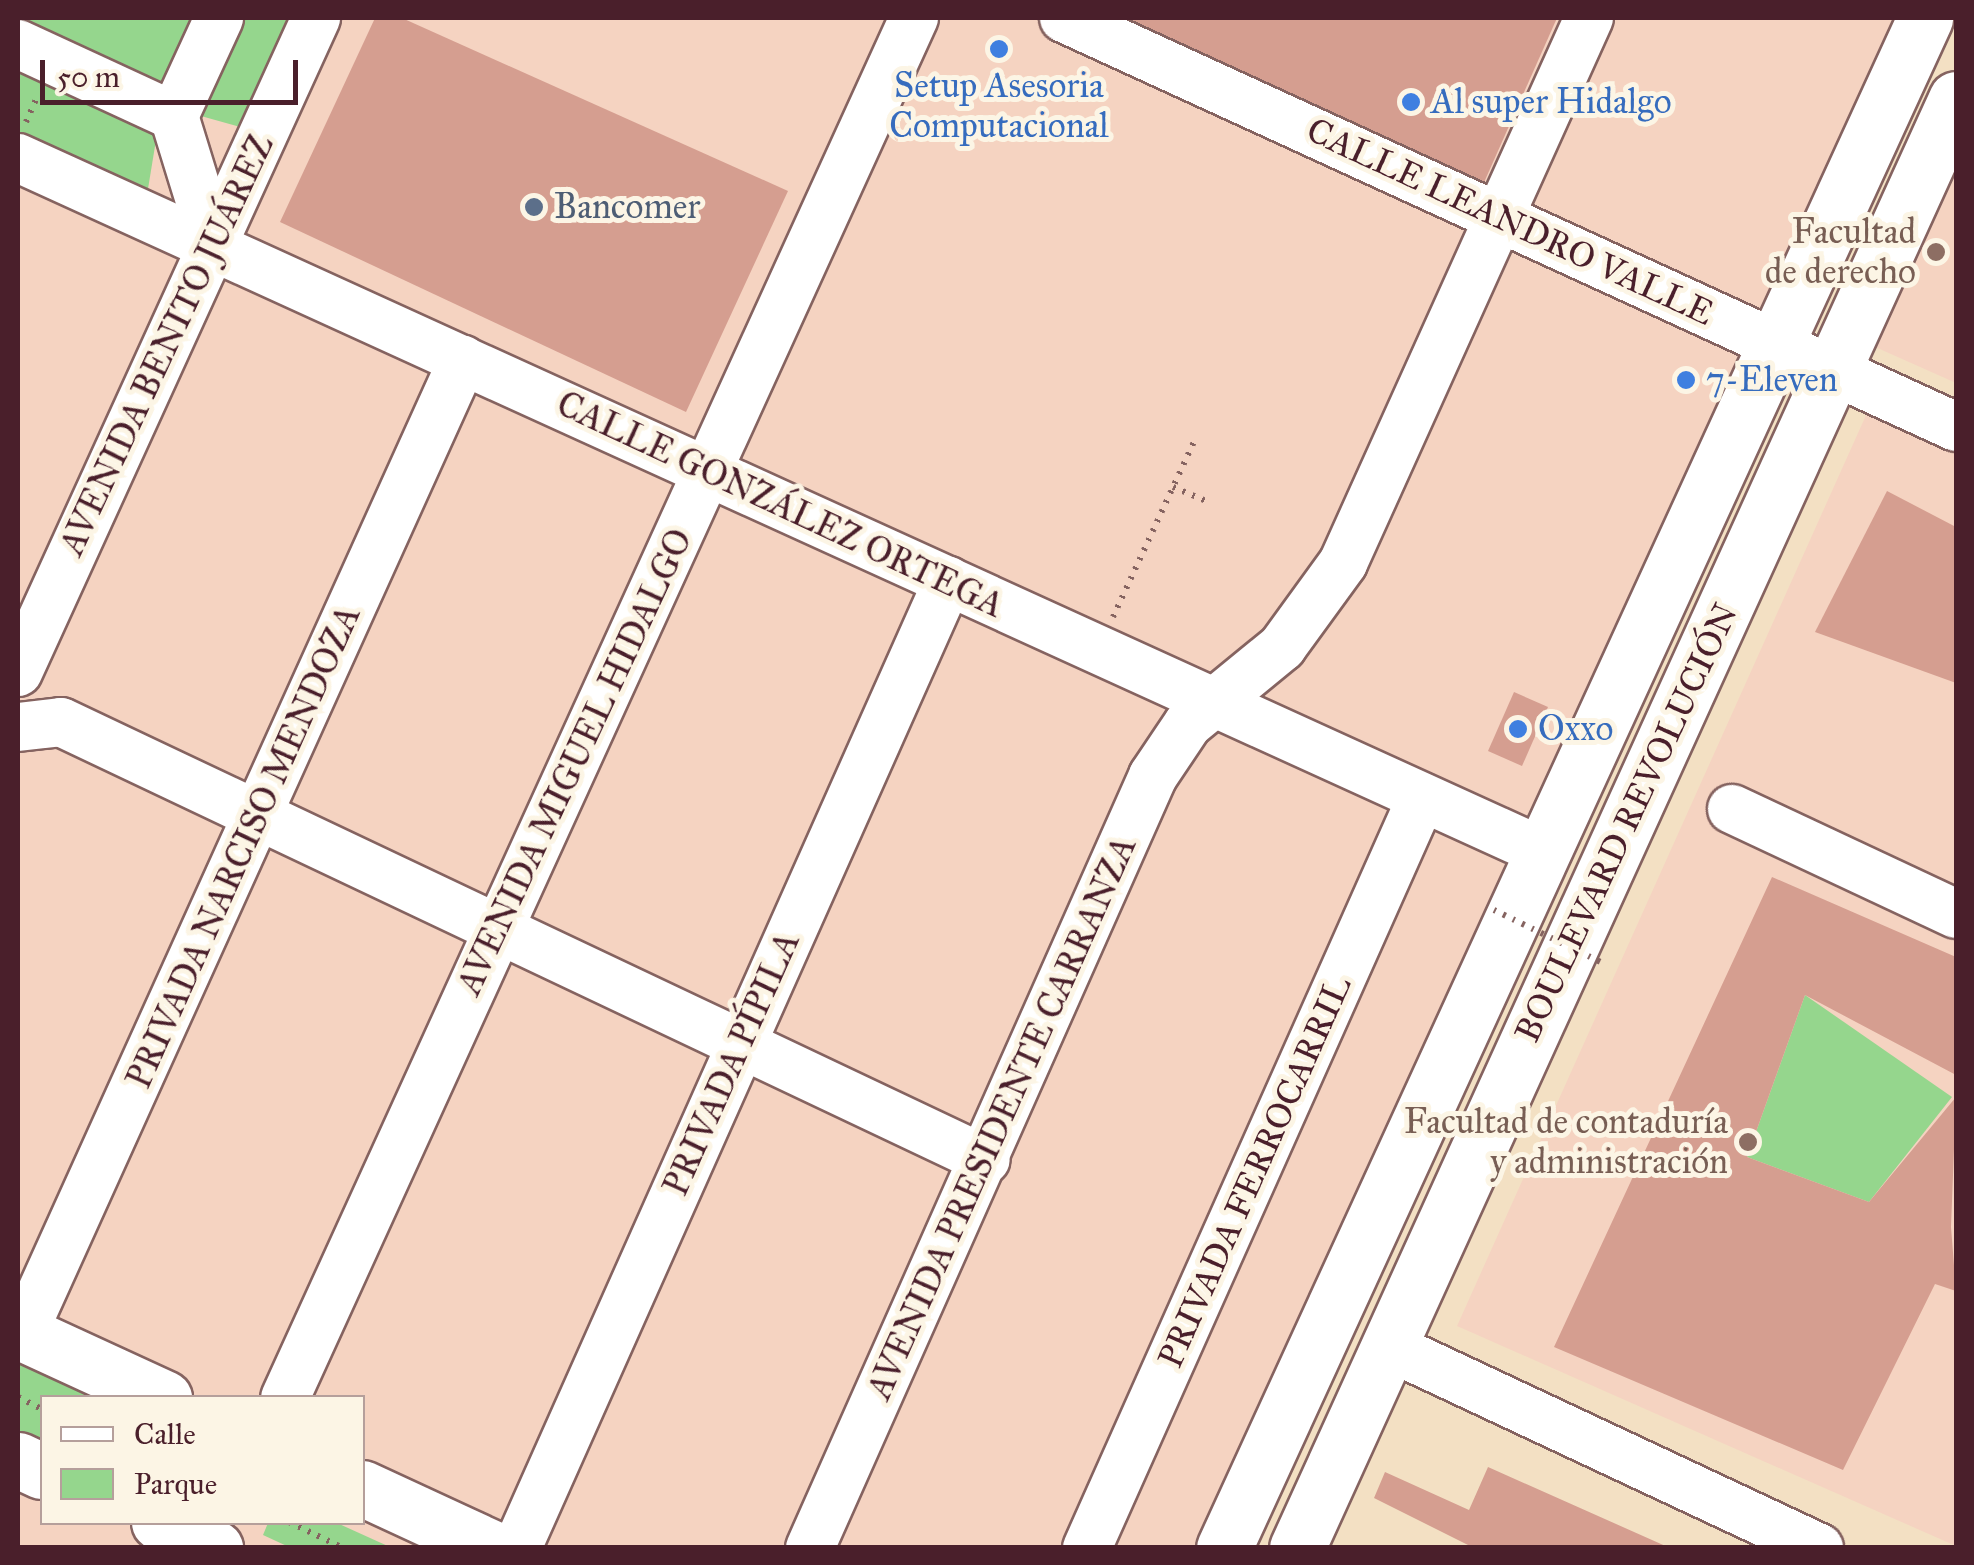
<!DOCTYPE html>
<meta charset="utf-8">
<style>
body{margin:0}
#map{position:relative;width:1974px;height:1565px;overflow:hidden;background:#f3e0c3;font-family:"IM FELL Great Primer",serif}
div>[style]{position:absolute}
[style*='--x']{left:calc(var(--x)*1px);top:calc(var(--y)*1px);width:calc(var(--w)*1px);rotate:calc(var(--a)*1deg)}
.built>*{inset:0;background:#f5d3c1}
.green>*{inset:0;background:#95d68d}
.building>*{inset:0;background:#d59e90}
.path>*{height:6px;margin-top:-3px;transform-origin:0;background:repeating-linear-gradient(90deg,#856360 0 2.5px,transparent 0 10.5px)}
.roads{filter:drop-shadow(2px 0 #856360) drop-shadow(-2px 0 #856360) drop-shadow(0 2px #856360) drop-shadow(0 -2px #856360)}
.minor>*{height:48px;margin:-24px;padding:0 24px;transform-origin:24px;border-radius:24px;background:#fff}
.major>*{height:55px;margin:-27.5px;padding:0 27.5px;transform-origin:27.5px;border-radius:27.5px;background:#fff}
.path-bridge>*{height:6px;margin-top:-3px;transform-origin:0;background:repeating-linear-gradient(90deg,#856360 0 2.5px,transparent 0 10.5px)}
.dots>*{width:28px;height:28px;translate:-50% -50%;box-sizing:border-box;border:5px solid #fcf5e5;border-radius:50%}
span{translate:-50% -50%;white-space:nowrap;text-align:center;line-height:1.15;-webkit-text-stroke:10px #fcf5e5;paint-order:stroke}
.shop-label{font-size:35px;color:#366cbe}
.left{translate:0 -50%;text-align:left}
.service-label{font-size:35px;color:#4e5e75}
.street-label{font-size:35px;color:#4a1f2b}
.education-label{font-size:35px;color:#785e54}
.right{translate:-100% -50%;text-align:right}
.frame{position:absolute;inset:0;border:20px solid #4a1f2b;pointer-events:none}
.legend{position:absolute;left:40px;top:1395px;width:325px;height:130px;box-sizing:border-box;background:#fcf5e5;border:2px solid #b59f9b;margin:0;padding:12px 18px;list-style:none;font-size:30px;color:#4a1f2b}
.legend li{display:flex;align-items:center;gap:20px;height:50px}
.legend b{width:50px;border:2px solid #b59f9b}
.scale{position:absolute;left:40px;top:60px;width:258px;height:45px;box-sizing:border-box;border:5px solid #4a1f2b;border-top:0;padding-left:12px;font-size:30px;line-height:35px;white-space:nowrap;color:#4a1f2b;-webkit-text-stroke:8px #fcf5e5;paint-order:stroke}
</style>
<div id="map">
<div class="built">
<div style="clip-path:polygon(evenodd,18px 18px,1943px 18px,1252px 1547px,18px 1547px,18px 18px,42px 1398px,362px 1398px,362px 1522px,42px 1522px,42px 1398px)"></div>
<div style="clip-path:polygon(1956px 158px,1956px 383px,1873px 346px)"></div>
<div style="clip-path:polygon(1867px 413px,1956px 454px,1956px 1546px,1457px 1326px)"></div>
</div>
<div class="green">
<div style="clip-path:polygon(18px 18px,302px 18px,251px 130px,183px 111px,18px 32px)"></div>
<div style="clip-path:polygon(18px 60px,158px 128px,145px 207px,18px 149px)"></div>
<div style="clip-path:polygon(1805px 995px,1952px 1097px,1869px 1202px,1747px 1157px)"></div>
<div style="clip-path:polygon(18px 1355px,108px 1397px,42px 1398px,42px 1452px,18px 1441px)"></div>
<div style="clip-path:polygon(268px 1523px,337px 1523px,390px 1547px,289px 1547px,263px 1535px)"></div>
</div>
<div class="building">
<div style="clip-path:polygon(375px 18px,402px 18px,788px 191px,686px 412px,280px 222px)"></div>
<div style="clip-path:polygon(1125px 18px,1557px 18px,1482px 187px)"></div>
<div style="clip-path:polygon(1887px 491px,1956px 527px,1956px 683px,1815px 632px)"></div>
<div style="clip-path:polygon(1514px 692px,1548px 707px,1522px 766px,1488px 751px)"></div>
<div style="clip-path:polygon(1772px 877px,1956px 957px,1956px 1075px,1805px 995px,1747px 1157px,1869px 1202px,1956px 1097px,1951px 1227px,1956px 1291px,1935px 1284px,1843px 1470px,1554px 1347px)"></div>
<div style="clip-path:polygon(1488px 1467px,1670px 1548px,1474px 1548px,1374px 1498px,1385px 1472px,1469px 1510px)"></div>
</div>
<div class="path">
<div style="--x:26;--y:122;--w:27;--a:-66"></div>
<div style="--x:1173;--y:487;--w:36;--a:23"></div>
<div style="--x:1113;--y:617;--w:193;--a:-65.2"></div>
<div style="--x:18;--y:1397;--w:27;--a:27"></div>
<div style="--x:289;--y:1522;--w:60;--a:25.7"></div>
</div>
<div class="roads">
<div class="minor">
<div style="--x:1064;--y:18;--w:981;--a:24.63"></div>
<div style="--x:18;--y:44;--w:172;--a:24.8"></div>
<div style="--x:174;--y:116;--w:133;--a:72.9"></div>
<div style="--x:174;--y:116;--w:108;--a:-65.3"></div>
<div style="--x:18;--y:158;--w:1675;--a:24.47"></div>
<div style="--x:18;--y:672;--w:719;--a:-65.5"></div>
<div style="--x:18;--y:727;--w:43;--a:-6.6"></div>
<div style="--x:61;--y:722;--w:1023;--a:25.34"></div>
<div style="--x:1732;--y:809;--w:247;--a:25.1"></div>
<div style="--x:23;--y:1333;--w:1068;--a:-65.67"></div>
<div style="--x:1388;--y:1346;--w:476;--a:25.1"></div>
<div style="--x:285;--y:1398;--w:1517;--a:-65.5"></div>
<div style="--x:517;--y:1548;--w:1059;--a:-65.98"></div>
<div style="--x:810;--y:1548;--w:845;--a:-66.04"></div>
<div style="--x:1153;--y:776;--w:63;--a:-56.1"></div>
<div style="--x:1188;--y:724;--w:122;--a:-39.3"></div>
<div style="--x:1282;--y:647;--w:104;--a:-54"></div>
<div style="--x:1343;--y:563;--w:598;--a:-65.71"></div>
<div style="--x:1087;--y:1548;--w:822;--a:-65.96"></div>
</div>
<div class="major">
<div style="--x:18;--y:1331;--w:161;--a:24.7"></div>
<div style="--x:18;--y:1460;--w:26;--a:25"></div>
<div style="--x:362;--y:1488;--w:143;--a:24.8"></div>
<div style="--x:159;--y:1522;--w:62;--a:24.9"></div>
<div style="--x:1224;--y:1548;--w:1683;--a:-65.38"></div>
<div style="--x:1297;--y:1548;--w:1592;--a:-65.54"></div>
</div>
</div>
<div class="path-bridge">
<div style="--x:1494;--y:910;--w:126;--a:26"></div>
</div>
<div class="dots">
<div style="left:999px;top:49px;background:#3f7fe0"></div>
<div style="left:1411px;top:102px;background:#3f7fe0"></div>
<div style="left:534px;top:207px;background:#5c6f8a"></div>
<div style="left:1936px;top:252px;background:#8d6e63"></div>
<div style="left:1686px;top:380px;background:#3f7fe0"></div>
<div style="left:1518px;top:729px;background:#3f7fe0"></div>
<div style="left:1748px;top:1142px;background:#8d6e63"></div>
</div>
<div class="shop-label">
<span style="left:999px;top:106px">Setup Asesoria<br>Computacional</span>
<span class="left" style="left:1431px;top:102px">Al super Hidalgo</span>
<span class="left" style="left:1706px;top:380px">7-Eleven</span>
<span class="left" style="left:1538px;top:729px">Oxxo</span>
</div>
<div class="service-label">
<span class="left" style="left:554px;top:207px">Bancomer</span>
</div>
<div class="street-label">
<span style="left:1510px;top:222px;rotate:25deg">CALLE LEANDRO VALLE</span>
<span style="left:167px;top:345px;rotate:-65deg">AVENIDA BENITO JUÁREZ</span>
<span style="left:780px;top:505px;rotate:25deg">CALLE GONZÁLEZ ORTEGA</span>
<span style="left:575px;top:762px;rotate:-65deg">AVENIDA MIGUEL HIDALGO</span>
<span style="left:1627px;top:823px;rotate:-65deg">BOULEVARD REVOLUCIÓN</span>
<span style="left:244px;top:847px;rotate:-66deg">PRIVADA NARCISO MENDOZA</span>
<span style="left:732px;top:1064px;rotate:-66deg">PRIVADA PÍPILA</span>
<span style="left:1002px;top:1118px;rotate:-66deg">AVENIDA PRESIDENTE CARRANZA</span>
<span style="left:1255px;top:1172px;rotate:-66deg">PRIVADA FERROCARRIL</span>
</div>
<div class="education-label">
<span class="right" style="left:1916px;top:252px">Facultad<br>de derecho</span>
<span class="right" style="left:1728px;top:1142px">Facultad de contaduría<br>y administración</span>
</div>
<div class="frame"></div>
<ul class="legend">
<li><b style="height:12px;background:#fff"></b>Calle</li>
<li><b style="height:28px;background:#95d68d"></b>Parque</li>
</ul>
<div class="scale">50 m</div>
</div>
